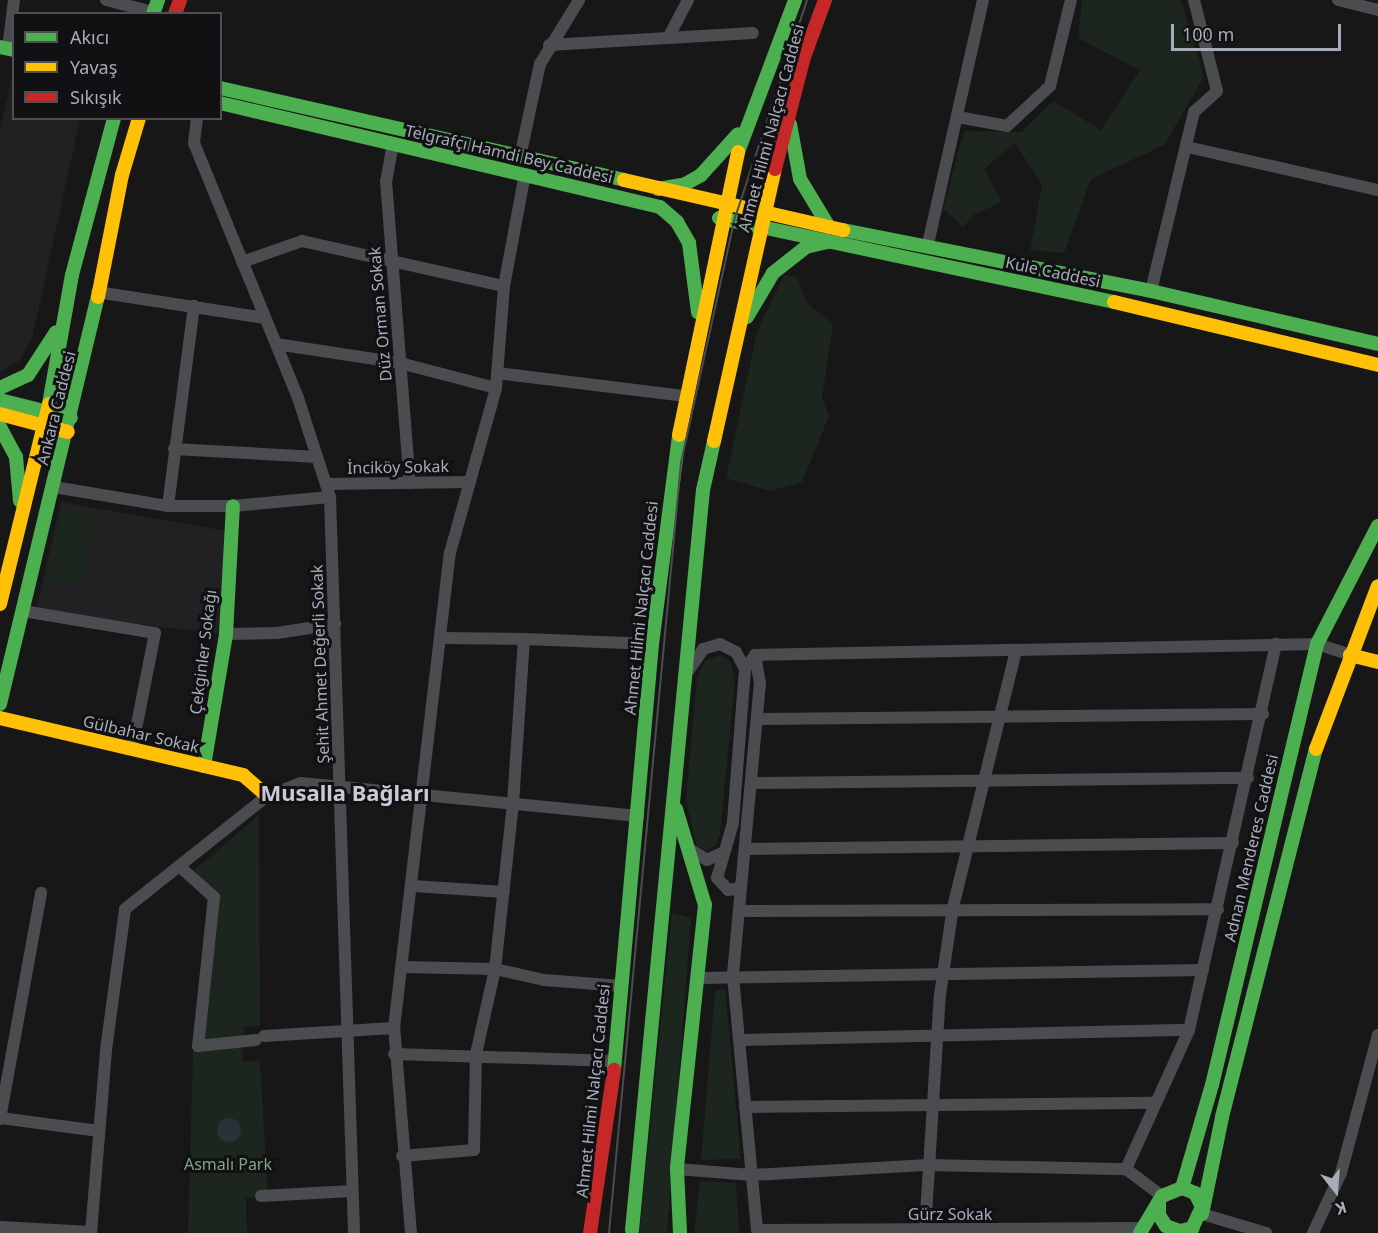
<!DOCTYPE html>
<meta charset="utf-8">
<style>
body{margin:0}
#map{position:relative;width:1378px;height:1233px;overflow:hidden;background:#171717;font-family:"Noto Sans",sans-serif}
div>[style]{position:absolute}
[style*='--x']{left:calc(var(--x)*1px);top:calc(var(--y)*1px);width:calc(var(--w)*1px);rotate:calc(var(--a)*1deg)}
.built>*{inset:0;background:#212123}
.green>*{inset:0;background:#1c251e}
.water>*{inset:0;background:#29313a}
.round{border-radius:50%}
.street>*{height:12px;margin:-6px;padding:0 6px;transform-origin:6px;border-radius:6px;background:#4b4c50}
.fast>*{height:14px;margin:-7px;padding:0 7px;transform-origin:7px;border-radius:7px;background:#4caf50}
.slow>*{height:14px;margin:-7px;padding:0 7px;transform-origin:7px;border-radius:7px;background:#ffc107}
.jam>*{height:14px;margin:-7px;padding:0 7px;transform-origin:7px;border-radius:7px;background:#c62828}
.tram>*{height:1.5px;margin:-0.75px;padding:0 0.75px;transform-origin:0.75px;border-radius:0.75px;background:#4b4c4f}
span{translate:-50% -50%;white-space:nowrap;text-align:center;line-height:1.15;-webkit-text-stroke:6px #111113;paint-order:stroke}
.street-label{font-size:16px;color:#a7acb9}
.park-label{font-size:16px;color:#7ca680}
.district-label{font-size:22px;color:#c8cbd5;font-weight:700}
.legend{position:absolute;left:12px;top:12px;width:210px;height:108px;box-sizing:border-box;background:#111113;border:2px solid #4d4f55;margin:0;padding:8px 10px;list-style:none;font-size:18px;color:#a7acb9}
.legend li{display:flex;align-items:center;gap:12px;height:30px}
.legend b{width:30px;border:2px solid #4d4f55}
.north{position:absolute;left:1306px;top:1161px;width:60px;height:60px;-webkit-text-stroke:4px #111113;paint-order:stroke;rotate:163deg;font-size:16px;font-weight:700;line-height:24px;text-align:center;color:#a7acb9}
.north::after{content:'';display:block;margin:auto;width:21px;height:27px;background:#a7acb9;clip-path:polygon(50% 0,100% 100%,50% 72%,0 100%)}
.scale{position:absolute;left:1171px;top:24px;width:170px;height:27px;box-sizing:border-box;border:3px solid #a7acb9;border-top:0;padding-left:8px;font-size:18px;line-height:21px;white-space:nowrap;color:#a7acb9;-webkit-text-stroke:4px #111113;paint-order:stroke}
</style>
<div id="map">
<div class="built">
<div style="clip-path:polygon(13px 75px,14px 118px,80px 119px,32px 339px,19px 361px,0 372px,0 129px)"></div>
<div style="clip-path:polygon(61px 502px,227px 531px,221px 634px,36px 611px)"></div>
</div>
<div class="green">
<div style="clip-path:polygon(1082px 0,1181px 0,1204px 77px,1164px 145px,1091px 179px,1064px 253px,1030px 250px,1042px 185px,1015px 143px,984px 169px,1002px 202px,975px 214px,963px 227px,943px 209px,964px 131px,1021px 132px,1053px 101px,1101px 130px,1140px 70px,1078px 38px)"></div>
<div style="clip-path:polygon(784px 275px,797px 277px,807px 303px,833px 324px,822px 398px,829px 416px,802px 482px,770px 491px,726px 478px,757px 332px)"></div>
<div style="clip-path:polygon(61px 509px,97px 516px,83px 586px,46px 579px)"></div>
<div style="clip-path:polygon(721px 655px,731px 662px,735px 680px,720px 834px,716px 845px,706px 851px,696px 845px,686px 799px,697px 677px,705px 661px)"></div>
<div style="clip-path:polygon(259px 815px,260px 1026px,244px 1027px,242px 1062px,260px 1060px,268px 1197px,246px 1198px,247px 1233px,188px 1233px,193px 1050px,211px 905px,185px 878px)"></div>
<div style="clip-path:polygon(672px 913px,691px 918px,667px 1233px,639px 1233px)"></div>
<div style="clip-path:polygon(725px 988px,741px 1159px,701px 1160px,715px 991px)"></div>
<div style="clip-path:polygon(700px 1181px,736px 1183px,739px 1233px,694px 1233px)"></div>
</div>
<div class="water">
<div class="round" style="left:217px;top:1118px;width:24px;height:24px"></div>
</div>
<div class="street">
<div style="--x:106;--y:0;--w:49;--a:14.3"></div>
<div style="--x:1338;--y:0;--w:41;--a:14"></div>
<div style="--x:668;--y:38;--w:85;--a:-3.4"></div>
<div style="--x:549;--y:45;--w:119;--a:-3.4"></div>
<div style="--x:668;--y:38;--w:43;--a:-62.2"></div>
<div style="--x:8;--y:49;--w:49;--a:-83"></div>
<div style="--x:958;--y:117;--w:50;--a:10.4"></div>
<div style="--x:1007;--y:126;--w:59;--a:-42.9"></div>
<div style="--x:1050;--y:86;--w:89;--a:-76.3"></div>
<div style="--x:197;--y:118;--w:25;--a:97"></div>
<div style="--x:194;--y:143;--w:275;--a:67.8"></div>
<div style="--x:298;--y:398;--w:104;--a:72.1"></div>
<div style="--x:330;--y:497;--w:736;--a:88.13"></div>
<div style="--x:393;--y:143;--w:39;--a:100"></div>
<div style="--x:386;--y:181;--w:303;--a:85.5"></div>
<div style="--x:1187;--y:147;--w:196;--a:12.7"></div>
<div style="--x:520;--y:157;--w:95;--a:-77.9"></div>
<div style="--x:540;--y:64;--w:75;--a:-58.6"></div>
<div style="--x:928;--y:244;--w:250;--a:-77.3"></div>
<div style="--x:242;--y:262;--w:64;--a:-19.3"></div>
<div style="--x:302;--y:241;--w:207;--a:12.6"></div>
<div style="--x:1151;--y:291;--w:184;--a:-76.5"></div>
<div style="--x:1194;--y:112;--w:31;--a:-42"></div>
<div style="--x:1217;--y:91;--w:94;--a:-104.2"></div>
<div style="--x:97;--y:292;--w:170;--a:8.8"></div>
<div style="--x:276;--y:344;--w:125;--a:8.7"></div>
<div style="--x:400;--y:363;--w:99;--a:14.6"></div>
<div style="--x:497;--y:373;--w:188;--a:7"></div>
<div style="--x:174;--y:449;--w:143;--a:3.2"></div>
<div style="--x:326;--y:484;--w:144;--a:-0.8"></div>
<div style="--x:54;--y:487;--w:116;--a:9.5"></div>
<div style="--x:168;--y:506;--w:65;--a:0"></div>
<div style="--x:233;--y:506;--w:97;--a:-5.3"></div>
<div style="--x:168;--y:506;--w:202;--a:-82.6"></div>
<div style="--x:23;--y:611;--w:134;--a:9.5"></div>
<div style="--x:155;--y:633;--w:118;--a:101.2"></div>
<div style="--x:226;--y:634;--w:51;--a:-1.1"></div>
<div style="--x:277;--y:633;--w:59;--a:-8.8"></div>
<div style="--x:524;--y:639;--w:128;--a:2.2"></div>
<div style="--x:755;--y:655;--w:28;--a:80"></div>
<div style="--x:760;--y:683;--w:294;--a:95.3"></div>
<div style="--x:733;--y:976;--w:255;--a:84.6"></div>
<div style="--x:757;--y:1230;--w:385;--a:-0.3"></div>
<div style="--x:745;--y:669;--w:17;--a:-54"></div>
<div style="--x:755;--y:655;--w:562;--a:-1.12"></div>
<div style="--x:1317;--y:644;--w:35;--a:18"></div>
<div style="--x:689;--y:670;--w:25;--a:-56"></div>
<div style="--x:703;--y:649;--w:18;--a:-16"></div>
<div style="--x:720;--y:644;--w:18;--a:27"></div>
<div style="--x:736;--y:652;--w:19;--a:62"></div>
<div style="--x:745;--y:669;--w:154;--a:94.5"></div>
<div style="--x:733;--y:823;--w:57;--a:106.2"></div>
<div style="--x:717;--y:878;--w:16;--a:47"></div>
<div style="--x:728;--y:890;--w:13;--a:-9"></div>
<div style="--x:757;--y:719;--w:506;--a:-0.57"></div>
<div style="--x:751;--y:783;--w:497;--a:-0.6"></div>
<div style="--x:688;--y:848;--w:22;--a:32"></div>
<div style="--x:707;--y:860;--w:19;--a:-25"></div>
<div style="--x:745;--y:849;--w:488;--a:-0.7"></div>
<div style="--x:179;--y:866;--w:47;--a:41.5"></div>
<div style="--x:214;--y:897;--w:150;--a:96.1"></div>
<div style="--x:198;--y:1046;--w:58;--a:-5.9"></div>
<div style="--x:413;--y:886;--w:91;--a:3.8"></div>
<div style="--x:739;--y:911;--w:479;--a:-0.2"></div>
<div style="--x:403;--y:967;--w:92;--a:1.2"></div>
<div style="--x:495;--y:969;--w:50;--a:12.7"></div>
<div style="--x:544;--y:980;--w:78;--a:4.4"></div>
<div style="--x:699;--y:978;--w:504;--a:-0.91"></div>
<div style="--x:264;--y:1036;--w:130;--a:-3.5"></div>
<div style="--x:739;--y:1040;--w:450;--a:-1.3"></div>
<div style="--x:394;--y:1054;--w:221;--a:1.8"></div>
<div style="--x:745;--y:1107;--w:411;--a:-0.6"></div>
<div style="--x:0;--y:1118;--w:100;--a:7.5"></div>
<div style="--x:0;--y:1119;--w:230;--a:-79.7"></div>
<div style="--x:402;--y:1156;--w:72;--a:-4.8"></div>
<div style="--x:474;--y:1150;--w:96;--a:-88.8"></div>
<div style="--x:476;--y:1054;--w:87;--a:-77.4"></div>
<div style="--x:495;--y:969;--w:166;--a:-83.8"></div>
<div style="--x:513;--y:804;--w:165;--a:-86.2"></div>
<div style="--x:524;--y:639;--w:83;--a:-179.3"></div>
<div style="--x:677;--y:1169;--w:75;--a:4.6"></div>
<div style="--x:752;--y:1175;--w:176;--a:-3.3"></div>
<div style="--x:928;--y:1165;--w:198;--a:1.2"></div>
<div style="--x:1126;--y:1169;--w:45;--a:36.9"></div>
<div style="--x:1126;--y:1169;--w:153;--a:-65.6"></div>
<div style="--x:1189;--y:1030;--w:396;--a:-77.3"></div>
<div style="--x:261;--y:1196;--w:91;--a:-3.1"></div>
<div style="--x:1202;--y:1214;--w:67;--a:16.5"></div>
<div style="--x:0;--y:1227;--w:91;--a:3.1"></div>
<div style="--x:925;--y:1231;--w:236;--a:-86.4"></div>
<div style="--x:940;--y:995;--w:89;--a:-81.6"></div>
<div style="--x:953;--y:907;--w:265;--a:-76.2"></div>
<div style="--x:91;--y:1233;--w:184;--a:-85.3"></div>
<div style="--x:106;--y:1050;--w:142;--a:-82.3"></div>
<div style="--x:125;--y:909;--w:181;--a:-38.5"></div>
<div style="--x:267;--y:796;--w:36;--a:-21"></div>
<div style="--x:301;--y:783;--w:339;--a:5.6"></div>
<div style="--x:411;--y:1233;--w:206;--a:-94.7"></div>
<div style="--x:394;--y:1028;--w:478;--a:-83.3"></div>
<div style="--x:450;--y:553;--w:171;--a:-74.4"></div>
<div style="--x:496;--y:388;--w:102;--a:-85.5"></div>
<div style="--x:504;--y:286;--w:114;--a:-79.4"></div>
<div style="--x:1313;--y:1233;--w:66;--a:-65"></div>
<div style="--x:1341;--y:1173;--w:143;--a:-75"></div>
</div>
<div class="fast">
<div style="--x:153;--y:14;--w:15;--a:-70"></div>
<div style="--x:0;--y:47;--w:14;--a:12"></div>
<div style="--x:220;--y:88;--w:414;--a:12.8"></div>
<div style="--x:220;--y:103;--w:452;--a:13.3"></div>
<div style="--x:660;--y:207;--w:23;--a:41"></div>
<div style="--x:677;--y:222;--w:24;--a:60"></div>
<div style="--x:689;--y:243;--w:70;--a:82.6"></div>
<div style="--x:790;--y:124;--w:56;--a:79.7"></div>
<div style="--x:800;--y:179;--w:56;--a:58.9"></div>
<div style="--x:738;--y:152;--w:162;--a:-69.4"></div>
<div style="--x:658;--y:189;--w:27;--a:-10"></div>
<div style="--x:685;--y:184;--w:18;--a:-29"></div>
<div style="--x:701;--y:175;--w:55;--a:-47.9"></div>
<div style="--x:719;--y:218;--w:404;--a:12"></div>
<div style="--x:843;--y:230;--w:314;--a:11.2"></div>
<div style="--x:1151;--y:291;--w:233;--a:13.1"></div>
<div style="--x:747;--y:317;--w:51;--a:-59.4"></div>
<div style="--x:773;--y:273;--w:42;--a:-38.2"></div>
<div style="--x:806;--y:247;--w:22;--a:-13"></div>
<div style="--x:0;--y:388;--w:31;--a:-25"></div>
<div style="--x:28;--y:375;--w:51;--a:-56.9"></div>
<div style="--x:0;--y:400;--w:73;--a:14.2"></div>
<div style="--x:49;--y:404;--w:131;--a:-79.9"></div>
<div style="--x:72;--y:275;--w:163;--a:-75"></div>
<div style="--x:0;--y:427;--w:34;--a:62"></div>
<div style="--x:16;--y:457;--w:44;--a:84.8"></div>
<div style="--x:0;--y:704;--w:419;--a:-76.5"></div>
<div style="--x:204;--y:766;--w:134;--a:-80.5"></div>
<div style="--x:226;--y:634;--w:128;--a:-86.9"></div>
<div style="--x:676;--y:809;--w:100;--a:73.2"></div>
<div style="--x:705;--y:905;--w:265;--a:96.1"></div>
<div style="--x:677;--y:1169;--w:64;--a:87.3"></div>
<div style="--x:614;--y:1070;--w:428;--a:-84.9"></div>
<div style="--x:652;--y:644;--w:211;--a:-82.6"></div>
<div style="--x:1182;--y:1188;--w:107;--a:-73.8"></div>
<div style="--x:1212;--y:1085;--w:453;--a:-76.6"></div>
<div style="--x:1317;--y:644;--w:133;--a:-62.7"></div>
<div style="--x:1159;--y:1202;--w:13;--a:90"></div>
<div style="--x:1159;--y:1215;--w:13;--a:58"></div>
<div style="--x:1166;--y:1226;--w:15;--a:20"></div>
<div style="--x:1180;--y:1231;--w:13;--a:-13"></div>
<div style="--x:1202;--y:1214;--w:99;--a:-78.3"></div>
<div style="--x:1222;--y:1117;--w:380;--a:-75.7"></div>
<div style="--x:632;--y:1230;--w:743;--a:-84.52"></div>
<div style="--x:703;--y:490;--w:50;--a:-77.3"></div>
<div style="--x:1140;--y:1233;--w:43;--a:-59.3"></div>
<div style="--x:1162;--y:1196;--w:22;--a:-22"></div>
<div style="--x:1182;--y:1188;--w:14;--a:21"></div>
<div style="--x:1195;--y:1193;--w:16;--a:63"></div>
<div style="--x:1202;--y:1207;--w:29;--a:115"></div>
</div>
<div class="slow">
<div style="--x:624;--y:180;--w:225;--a:12.9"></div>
<div style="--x:98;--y:297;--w:124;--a:-78.9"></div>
<div style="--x:122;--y:175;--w:59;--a:-73.4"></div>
<div style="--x:1114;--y:302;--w:271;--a:13.4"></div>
<div style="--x:0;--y:414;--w:70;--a:14.8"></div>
<div style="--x:679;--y:435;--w:289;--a:-78.2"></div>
<div style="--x:714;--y:441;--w:279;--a:-77.4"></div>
<div style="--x:0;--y:604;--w:206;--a:-76.2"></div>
<div style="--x:1350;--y:655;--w:29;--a:14"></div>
<div style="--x:0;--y:718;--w:250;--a:13.2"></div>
<div style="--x:243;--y:775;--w:32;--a:41"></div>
<div style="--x:1316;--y:749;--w:174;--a:-69.2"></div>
</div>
<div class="jam">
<div style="--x:175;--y:14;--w:15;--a:-70"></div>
<div style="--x:775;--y:169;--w:116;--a:-75.5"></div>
<div style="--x:804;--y:57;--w:61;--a:-69.8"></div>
<div style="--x:590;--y:1233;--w:165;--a:-81.6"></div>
</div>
<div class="tram">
<div style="--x:609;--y:1233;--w:773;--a:-84.66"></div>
<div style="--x:681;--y:463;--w:248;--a:-77.6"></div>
<div style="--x:734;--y:221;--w:233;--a:-71.7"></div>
</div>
<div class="street-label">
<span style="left:771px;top:128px;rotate:-75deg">Ahmet Hilmi Nalçacı Caddesi</span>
<span style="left:509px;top:154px;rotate:13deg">Telgrafçı Hamdi Bey Caddesi</span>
<span style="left:1053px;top:272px;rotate:12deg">Kule Caddesi</span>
<span style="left:380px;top:314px;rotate:-95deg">Düz Orman Sokak</span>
<span style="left:56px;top:408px;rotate:-76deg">Ankara Caddesi</span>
<span style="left:398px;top:467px;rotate:-1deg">İnciköy Sokak</span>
<span style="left:641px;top:608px;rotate:-84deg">Ahmet Hilmi Nalçacı Caddesi</span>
<span style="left:203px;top:652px;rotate:-83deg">Çekginler Sokağı</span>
<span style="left:320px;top:664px;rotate:-92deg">Şehit Ahmet Değerli Sokak</span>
<span style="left:141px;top:734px;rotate:13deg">Gülbahar Sokak</span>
<span style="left:1251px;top:848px;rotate:-77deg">Adnan Menderes Caddesi</span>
<span style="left:593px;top:1091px;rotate:-84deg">Ahmet Hilmi Nalçacı Caddesi</span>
<span style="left:950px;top:1214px">Gürz Sokak</span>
</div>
<div class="park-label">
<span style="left:228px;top:1164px">Asmalı Park</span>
</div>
<div class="district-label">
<span style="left:345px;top:793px">Musalla Bağları</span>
</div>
<ul class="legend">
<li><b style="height:8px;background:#4caf50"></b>Akıcı</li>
<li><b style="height:8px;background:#ffc107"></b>Yavaş</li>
<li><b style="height:8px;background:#c62828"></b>Sıkışık</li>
</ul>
<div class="north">K</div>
<div class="scale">100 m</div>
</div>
